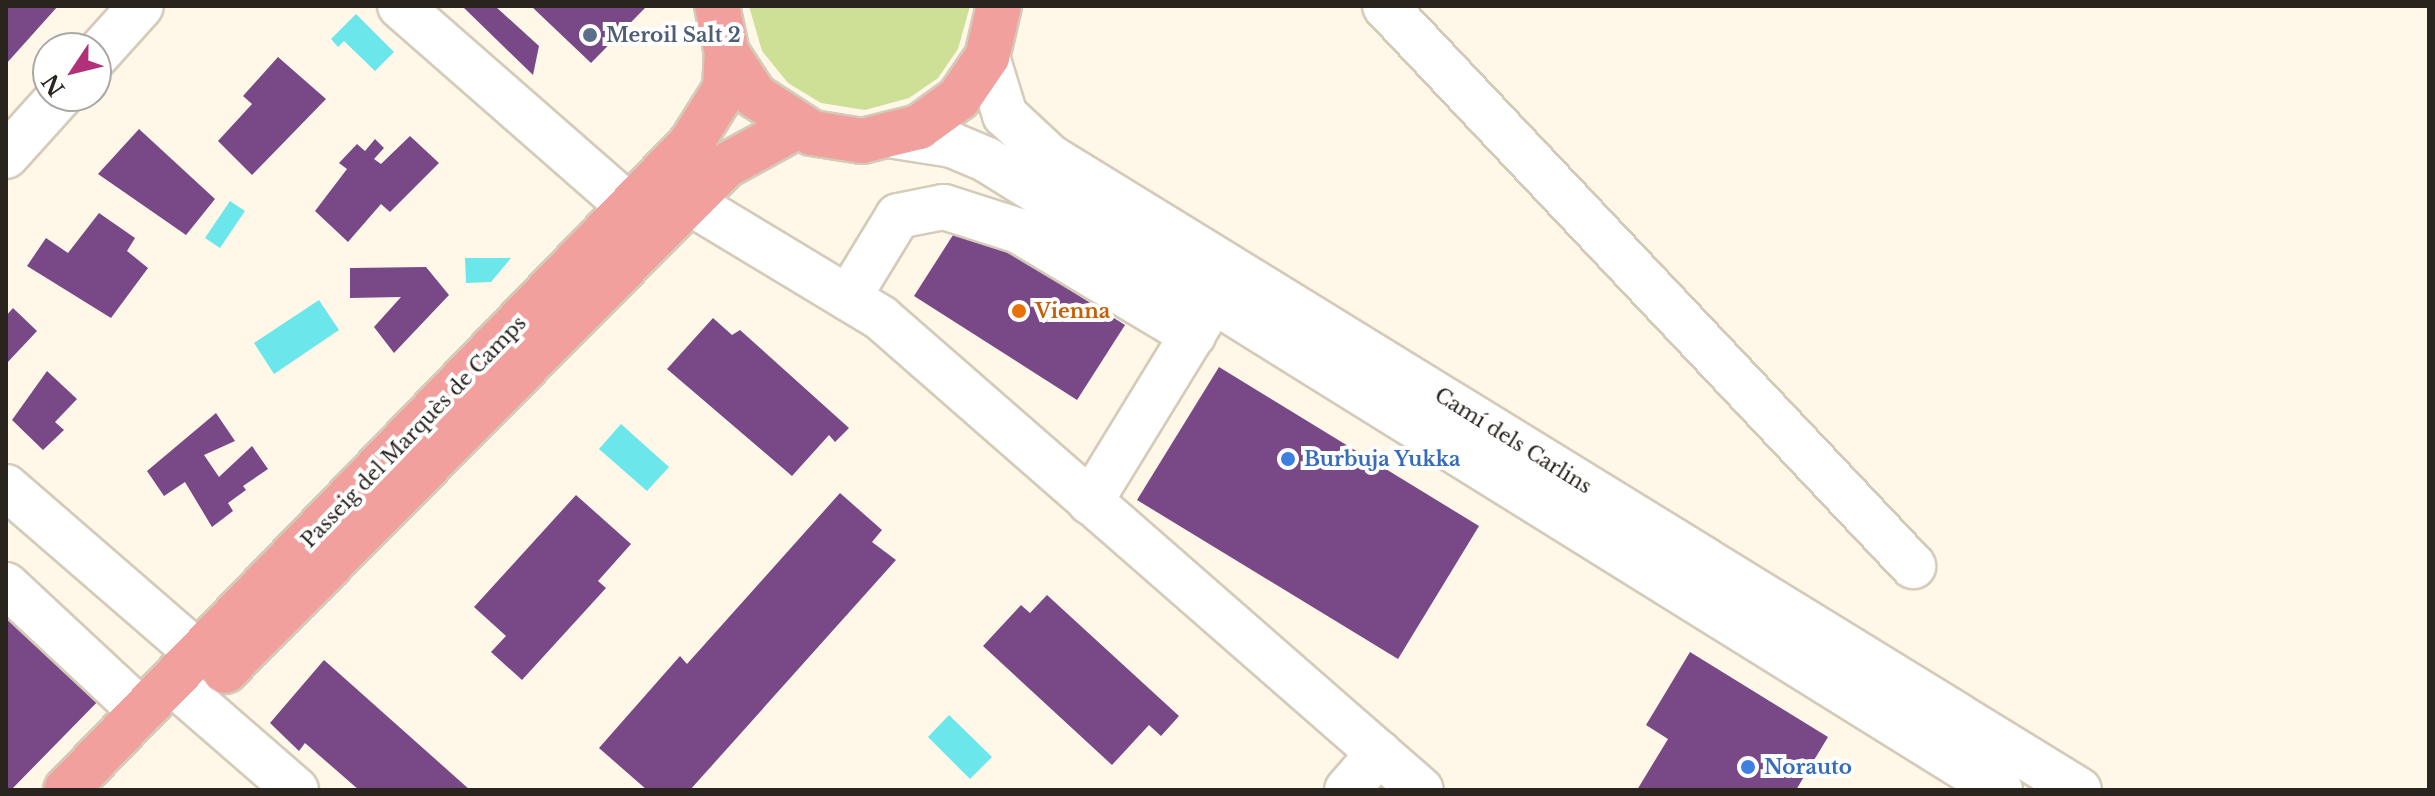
<!DOCTYPE html>
<meta charset="utf-8">
<style>
body{margin:0}
#map{position:relative;width:2435px;height:796px;overflow:hidden;background:#fff7e8;font-family:"Libre Baskerville",serif}
div>[style]{position:absolute}
[style*='--x']{left:calc(var(--x)*1px);top:calc(var(--y)*1px);width:calc(var(--w)*1px);rotate:calc(var(--a)*1deg)}
.green>*{inset:0;background:#cedf96}
.water>*{inset:0;background:#6be6ea}
.building>*{inset:0;background:#784986}
.roads{filter:drop-shadow(2px 0 #d4cbb9) drop-shadow(-2px 0 #d4cbb9) drop-shadow(0 2px #d4cbb9) drop-shadow(0 -2px #d4cbb9)}
.minor>*{height:44px;margin:-22px;padding:0 22px;transform-origin:22px;border-radius:22px;background:#fff}
.major>*{height:44px;margin:-22px;padding:0 22px;transform-origin:22px;border-radius:22px;background:#f2a09d}
.dots>*{width:22px;height:22px;translate:-50% -50%;box-sizing:border-box;border:4px solid #fff;border-radius:50%}
span{translate:-50% -50%;white-space:nowrap;text-align:center;line-height:1.15;-webkit-text-stroke:8px #fff;paint-order:stroke}
.service-label{font-size:20px;color:#4e5e75;font-weight:700}
.left{translate:0 -50%;text-align:left}
.food-label{font-size:20px;color:#c56008;font-weight:700}
.street-label{font-size:20px;color:#29251e}
.shop-label{font-size:20px;color:#366cbe;font-weight:700}
.frame{position:absolute;inset:0;border:8px solid #29251e;pointer-events:none}
.north{position:absolute;left:32px;top:32px;width:80px;height:80px;box-sizing:border-box;background:#fff;border:2px solid #a9a8a5;border-radius:50%;rotate:235deg;font-size:22px;font-weight:700;line-height:32px;text-align:center;color:#29251e}
.north::after{content:'';display:block;margin:auto;width:28px;height:36px;background:#b22f79;clip-path:polygon(50% 0,100% 100%,50% 72%,0 100%)}
</style>
<div id="map">
<div class="green">
<div style="clip-path:polygon(749px 6px,970px 6px,958px 49px,938px 78px,909px 98px,865px 110px,821px 103px,788px 83px,762px 51px)"></div>
</div>
<div class="water">
<div style="clip-path:polygon(356px 14px,394px 52px,375px 71px,344px 41px,338px 47px,331px 39px)"></div>
<div style="clip-path:polygon(230px 201px,245px 211px,220px 248px,205px 238px)"></div>
<div style="clip-path:polygon(465px 258px,511px 258px,491px 282px,466px 283px)"></div>
<div style="clip-path:polygon(319px 300px,339px 330px,274px 374px,254px 343px)"></div>
<div style="clip-path:polygon(621px 424px,669px 467px,647px 491px,599px 449px)"></div>
<div style="clip-path:polygon(949px 715px,992px 757px,970px 779px,928px 737px)"></div>
</div>
<div class="building">
<div style="clip-path:polygon(6px 6px,58px 6px,6px 64px)"></div>
<div style="clip-path:polygon(462px 6px,495px 6px,539px 46px,533px 75px)"></div>
<div style="clip-path:polygon(531px 6px,643px 6px,645px 8px,591px 63px)"></div>
<div style="clip-path:polygon(278px 57px,326px 99px,252px 175px,218px 141px,252px 104px,243px 96px)"></div>
<div style="clip-path:polygon(139px 129px,215px 199px,186px 235px,98px 174px)"></div>
<div style="clip-path:polygon(410px 136px,439px 163px,390px 212px,381px 204px,348px 242px,315px 211px,347px 169px,339px 163px,357px 144px,365px 151px,375px 139px,384px 148px,374px 159px,381px 164px)"></div>
<div style="clip-path:polygon(99px 213px,135px 238px,127px 251px,148px 268px,111px 318px,27px 266px,46px 238px,68px 253px)"></div>
<div style="clip-path:polygon(962px 221px,1125px 325px,1077px 400px,914px 296px)"></div>
<div style="clip-path:polygon(426px 267px,449px 295px,394px 353px,374px 327px,401px 297px,350px 298px,350px 268px)"></div>
<div style="clip-path:polygon(13px 308px,37px 331px,6px 364px,6px 316px)"></div>
<div style="clip-path:polygon(713px 318px,732px 335px,740px 330px,849px 428px,835px 442px,829px 435px,792px 476px,667px 369px)"></div>
<div style="clip-path:polygon(1219px 367px,1479px 526px,1398px 659px,1137px 500px)"></div>
<div style="clip-path:polygon(47px 371px,77px 399px,55px 422px,64px 430px,43px 450px,12px 420px)"></div>
<div style="clip-path:polygon(216px 413px,235px 441px,204px 455px,219px 477px,252px 446px,268px 469px,243px 486px,246px 490px,228px 503px,233px 511px,212px 527px,185px 482px,164px 496px,147px 471px)"></div>
<div style="clip-path:polygon(840px 493px,882px 530px,872px 542px,896px 560px,690px 790px,647px 790px,599px 748px,680px 656px,687px 664px)"></div>
<div style="clip-path:polygon(576px 495px,631px 544px,598px 581px,606px 588px,522px 680px,491px 652px,506px 636px,474px 607px)"></div>
<div style="clip-path:polygon(1047px 595px,1179px 716px,1161px 736px,1149px 725px,1112px 765px,983px 646px,1021px 605px,1030px 613px)"></div>
<div style="clip-path:polygon(6px 600px,107px 692px,11px 790px,6px 790px)"></div>
<div style="clip-path:polygon(1690px 652px,1828px 737px,1796px 790px,1637px 790px,1668px 739px,1646px 725px)"></div>
<div style="clip-path:polygon(324px 660px,470px 790px,359px 790px,305px 743px,299px 751px,270px 723px)"></div>
</div>
<div class="roads">
<div class="minor">
<div style="--x:400;--y:6;--w:305;--a:41.2"></div>
<div style="--x:1385;--y:6;--w:770;--a:46.68"></div>
<div style="--x:96;--y:56;--w:67;--a:-48"></div>
<div style="--x:987;--y:57;--w:61;--a:72.8"></div>
<div style="--x:1005;--y:115;--w:62;--a:43"></div>
<div style="--x:1050;--y:157;--w:1208;--a:31.6"></div>
<div style="--x:895;--y:136;--w:58;--a:9"></div>
<div style="--x:952;--y:145;--w:38;--a:23"></div>
<div style="--x:987;--y:160;--w:1193;--a:31.88"></div>
<div style="--x:6;--y:156;--w:81;--a:-48"></div>
<div style="--x:689;--y:202;--w:224;--a:31.1"></div>
<div style="--x:881;--y:318;--w:717;--a:41.16"></div>
<div style="--x:848;--y:298;--w:96;--a:-58.6"></div>
<div style="--x:898;--y:216;--w:47;--a:-11.1"></div>
<div style="--x:944;--y:207;--w:79;--a:17.7"></div>
<div style="--x:1019;--y:231;--w:203;--a:30.9"></div>
<div style="--x:6;--y:487;--w:257;--a:40.9"></div>
<div style="--x:1090;--y:502;--w:224;--a:-58.5"></div>
<div style="--x:6;--y:585;--w:186;--a:43"></div>
<div style="--x:173;--y:683;--w:163;--a:41"></div>
<div style="--x:1347;--y:790;--w:49;--a:-49.1"></div>
</div>
<div class="major">
<div style="--x:717;--y:6;--w:48;--a:78"></div>
<div style="--x:727;--y:53;--w:51;--a:56.9"></div>
<div style="--x:755;--y:96;--w:68;--a:33"></div>
<div style="--x:812;--y:133;--w:51;--a:9.1"></div>
<div style="--x:862;--y:141;--w:59;--a:-13.8"></div>
<div style="--x:919;--y:127;--w:49;--a:-35.9"></div>
<div style="--x:959;--y:98;--w:50;--a:-55.7"></div>
<div style="--x:987;--y:57;--w:52;--a:-76.8"></div>
<div style="--x:225;--y:671;--w:711;--a:-45.29"></div>
<div style="--x:725;--y:166;--w:81;--a:-28.8"></div>
<div style="--x:66;--y:790;--w:900;--a:-45.99"></div>
<div style="--x:691;--y:143;--w:64;--a:-57.8"></div>
<div style="--x:725;--y:89;--w:36;--a:-87"></div>
</div>
</div>
<div class="dots">
<div style="left:590px;top:35px;background:#5c6f8a"></div>
<div style="left:1019px;top:311px;background:#e8710a"></div>
<div style="left:1288px;top:459px;background:#3f7fe0"></div>
<div style="left:1748px;top:767px;background:#3f7fe0"></div>
</div>
<div class="service-label">
<span class="left" style="left:606px;top:35px">Meroil Salt 2</span>
</div>
<div class="food-label">
<span class="left" style="left:1035px;top:311px">Vienna</span>
</div>
<div class="street-label">
<span style="left:414px;top:432px;rotate:-46deg">Passeig del Marquès de Camps</span>
<span style="left:1513px;top:441px;rotate:32deg">Camí dels Carlins</span>
</div>
<div class="shop-label">
<span class="left" style="left:1304px;top:459px">Burbuja Yukka</span>
<span class="left" style="left:1764px;top:767px">Norauto</span>
</div>
<div class="frame"></div>
<div class="north">N</div>
</div>
